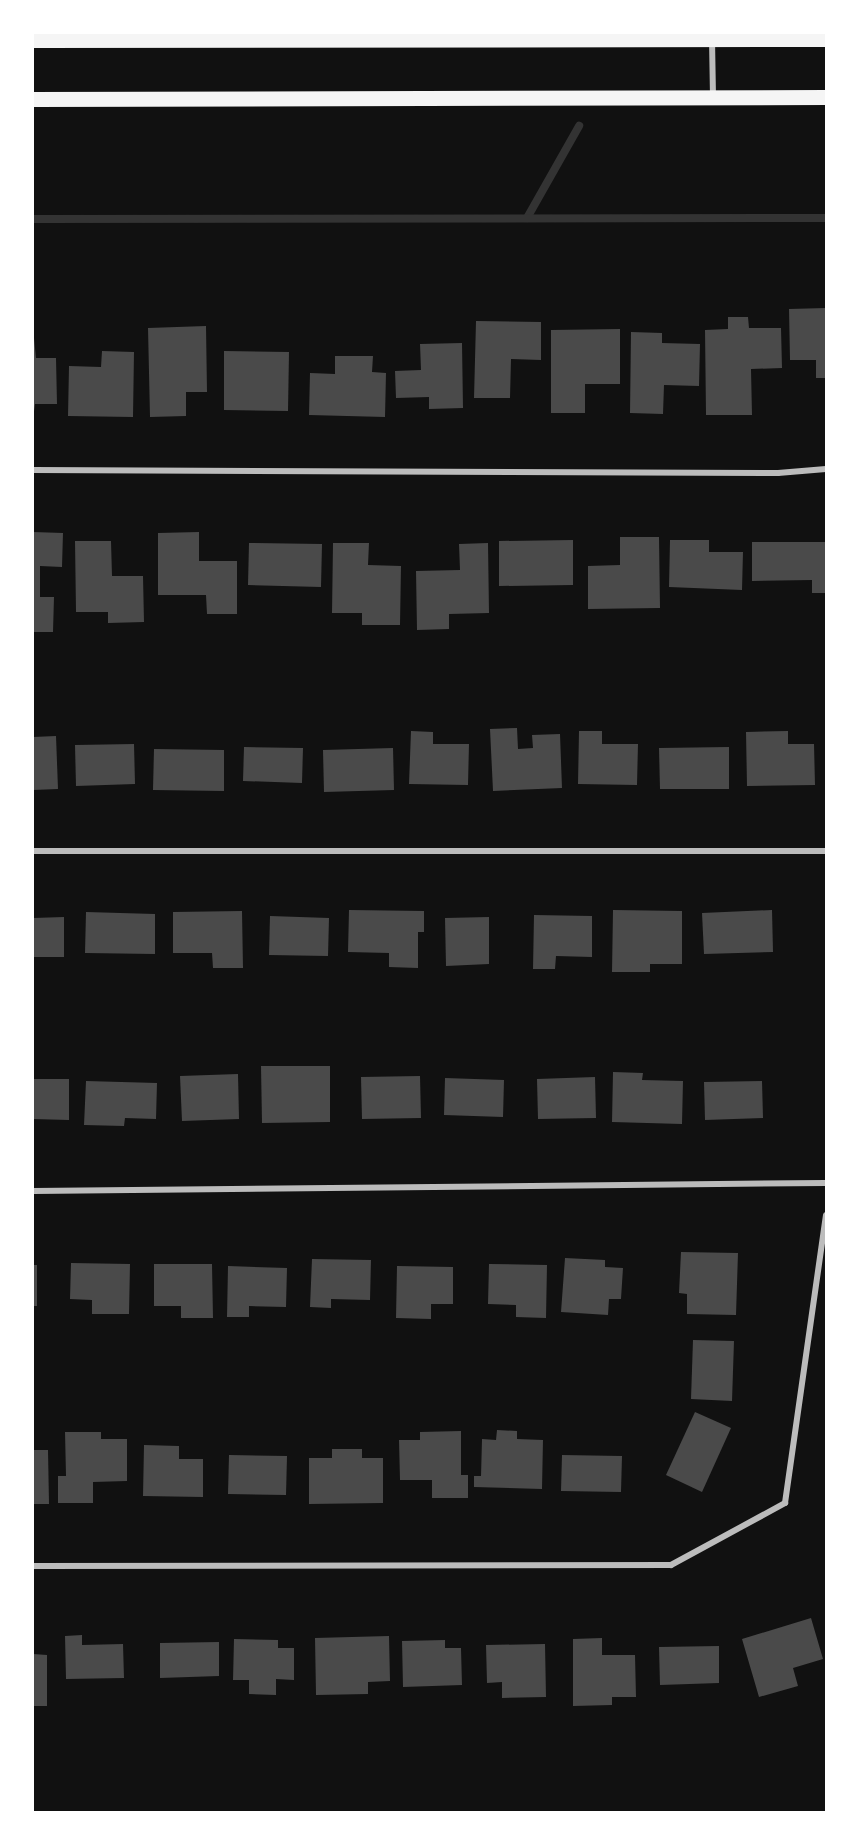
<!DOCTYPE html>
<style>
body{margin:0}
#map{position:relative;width:859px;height:1845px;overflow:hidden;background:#111;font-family:Figtree,sans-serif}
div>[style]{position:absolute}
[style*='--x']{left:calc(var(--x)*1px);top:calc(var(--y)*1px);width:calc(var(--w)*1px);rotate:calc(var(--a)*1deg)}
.stream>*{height:8px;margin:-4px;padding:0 4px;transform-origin:4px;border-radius:4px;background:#333}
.building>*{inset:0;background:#4a4a4a}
.minor>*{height:6px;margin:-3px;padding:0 3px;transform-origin:3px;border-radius:3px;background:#bcbcbc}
.primary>*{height:15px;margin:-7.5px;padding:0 7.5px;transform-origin:7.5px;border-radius:7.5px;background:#f5f5f5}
span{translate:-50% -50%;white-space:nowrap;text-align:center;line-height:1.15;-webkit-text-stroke:6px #fff;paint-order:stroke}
.frame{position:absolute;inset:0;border:34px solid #fff;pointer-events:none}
</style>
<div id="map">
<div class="stream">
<div style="--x:527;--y:218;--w:106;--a:-60.5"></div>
<div style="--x:33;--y:219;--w:793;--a:-0.07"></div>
</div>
<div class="building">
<div style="clip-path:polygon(826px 308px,826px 378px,816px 378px,816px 360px,790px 360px,789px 309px)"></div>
<div style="clip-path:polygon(728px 317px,748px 317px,749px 328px,781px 328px,782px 368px,751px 369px,752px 415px,706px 415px,705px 330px,728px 329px)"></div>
<div style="clip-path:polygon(476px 321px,541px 322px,541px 360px,511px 359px,510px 398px,474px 398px)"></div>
<div style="clip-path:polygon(206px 326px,207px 392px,186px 392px,186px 416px,150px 417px,148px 328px)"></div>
<div style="clip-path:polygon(33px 328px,36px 358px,56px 358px,57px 404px,35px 404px,33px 419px)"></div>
<div style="clip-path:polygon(620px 329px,620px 384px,585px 384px,585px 413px,551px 413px,551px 330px)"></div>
<div style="clip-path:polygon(631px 332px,662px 333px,662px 343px,700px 344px,699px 386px,664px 385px,663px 414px,630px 413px)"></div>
<div style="clip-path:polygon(462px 343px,463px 408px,429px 409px,429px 397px,396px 398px,395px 371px,421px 370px,420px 344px)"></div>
<div style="clip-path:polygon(102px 351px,134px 352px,133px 417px,68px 416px,69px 366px,101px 367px)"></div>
<div style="clip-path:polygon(224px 351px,289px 352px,288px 411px,224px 410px)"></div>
<div style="clip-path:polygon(335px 356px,373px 356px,372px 372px,386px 373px,385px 417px,309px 415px,310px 373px,335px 374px)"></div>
<div style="clip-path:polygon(33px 532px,63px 533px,62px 567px,40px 566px,40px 597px,54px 597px,53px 632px,33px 632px)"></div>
<div style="clip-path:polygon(199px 532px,199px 561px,237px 561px,237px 614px,207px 614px,206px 595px,158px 595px,158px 533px)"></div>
<div style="clip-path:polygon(620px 537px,659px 537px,660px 608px,588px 609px,588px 566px,620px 565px)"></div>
<div style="clip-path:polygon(573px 540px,573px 585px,499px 586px,499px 541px)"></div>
<div style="clip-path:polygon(670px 540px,709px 540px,709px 552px,743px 552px,742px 590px,669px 587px)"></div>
<div style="clip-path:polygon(75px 541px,111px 541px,112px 576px,143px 576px,144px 622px,108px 623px,108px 612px,76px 612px)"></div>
<div style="clip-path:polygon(752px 542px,826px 542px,826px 593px,812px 593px,812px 580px,752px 581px)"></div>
<div style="clip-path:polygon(249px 543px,322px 544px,321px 587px,248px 585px)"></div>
<div style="clip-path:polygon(333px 543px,369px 543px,368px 565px,401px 566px,400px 625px,362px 625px,362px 613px,332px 613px)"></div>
<div style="clip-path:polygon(488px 543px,489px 613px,449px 614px,449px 629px,417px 630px,416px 571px,460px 570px,459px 544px)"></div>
<div style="clip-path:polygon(517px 728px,518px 749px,533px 748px,532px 735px,560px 734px,562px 788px,493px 791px,490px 729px)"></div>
<div style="clip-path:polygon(411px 731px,433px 732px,433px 744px,469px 744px,468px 785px,409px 784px)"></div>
<div style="clip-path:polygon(579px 731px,602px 731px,602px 744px,638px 744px,637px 785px,578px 784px)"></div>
<div style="clip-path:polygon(788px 731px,788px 744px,814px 744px,815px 785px,747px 786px,746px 732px)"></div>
<div style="clip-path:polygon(56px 736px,58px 789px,33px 790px,33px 737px)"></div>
<div style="clip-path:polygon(134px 744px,135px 784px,76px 786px,75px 745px)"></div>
<div style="clip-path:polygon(244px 747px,303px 748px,302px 783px,243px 781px)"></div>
<div style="clip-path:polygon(729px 747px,729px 789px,660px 789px,659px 748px)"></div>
<div style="clip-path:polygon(393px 748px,394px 790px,324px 792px,323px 750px)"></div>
<div style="clip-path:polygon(154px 749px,224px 750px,224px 791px,153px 790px)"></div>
<div style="clip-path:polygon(349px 910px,424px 911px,424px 932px,418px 932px,418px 968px,389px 967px,389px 953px,348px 952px)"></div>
<div style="clip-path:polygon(613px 910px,682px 911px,682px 964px,650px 964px,650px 972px,612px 972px)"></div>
<div style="clip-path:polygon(772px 910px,773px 952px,704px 954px,702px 913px)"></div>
<div style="clip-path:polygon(242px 911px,243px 968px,213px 968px,212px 953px,173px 953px,173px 912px)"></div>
<div style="clip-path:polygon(86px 912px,155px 914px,155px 954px,85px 953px)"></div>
<div style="clip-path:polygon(534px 915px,592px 916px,592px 957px,556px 956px,555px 969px,533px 969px)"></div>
<div style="clip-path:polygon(270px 916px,329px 918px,328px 956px,269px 955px)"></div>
<div style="clip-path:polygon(64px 917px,64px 957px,33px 957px,33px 918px)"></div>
<div style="clip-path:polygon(489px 917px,489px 964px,446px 966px,445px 918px)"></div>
<div style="clip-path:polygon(261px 1066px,330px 1066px,330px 1122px,262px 1123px)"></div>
<div style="clip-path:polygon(613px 1072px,643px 1073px,642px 1080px,683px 1081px,682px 1124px,612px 1122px)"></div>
<div style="clip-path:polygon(238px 1074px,239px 1119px,182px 1121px,180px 1076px)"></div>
<div style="clip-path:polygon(420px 1076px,421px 1118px,362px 1119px,361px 1077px)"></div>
<div style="clip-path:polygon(595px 1077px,596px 1118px,538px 1119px,537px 1079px)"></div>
<div style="clip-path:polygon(445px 1078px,504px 1080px,503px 1117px,444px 1115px)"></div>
<div style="clip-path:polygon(33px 1079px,69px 1079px,69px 1120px,33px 1119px)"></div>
<div style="clip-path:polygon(86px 1081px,157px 1083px,156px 1119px,125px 1118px,124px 1126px,84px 1125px)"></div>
<div style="clip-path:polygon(762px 1081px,763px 1118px,705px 1120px,704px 1082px)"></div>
<div style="clip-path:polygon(681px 1252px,738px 1253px,736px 1315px,687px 1314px,687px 1294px,679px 1293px)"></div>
<div style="clip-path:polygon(565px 1258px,605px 1260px,605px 1267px,623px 1268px,621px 1299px,609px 1299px,608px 1315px,561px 1312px)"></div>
<div style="clip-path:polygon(312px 1259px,371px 1260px,370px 1300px,331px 1299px,331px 1308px,310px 1307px)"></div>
<div style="clip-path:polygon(71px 1263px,130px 1264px,129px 1314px,92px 1314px,92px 1300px,70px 1299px)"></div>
<div style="clip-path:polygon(154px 1264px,212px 1264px,213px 1318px,181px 1318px,181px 1306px,154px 1306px)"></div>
<div style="clip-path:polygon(489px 1264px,547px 1265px,546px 1318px,516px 1317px,516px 1305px,488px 1304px)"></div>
<div style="clip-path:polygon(33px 1265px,37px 1265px,37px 1306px,33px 1306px)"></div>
<div style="clip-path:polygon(228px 1266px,287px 1268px,286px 1307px,249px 1306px,249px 1317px,227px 1317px)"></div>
<div style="clip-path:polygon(397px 1266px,453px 1267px,453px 1304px,431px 1304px,431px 1319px,396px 1318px)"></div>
<div style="clip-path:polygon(693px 1340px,734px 1341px,732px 1401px,691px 1399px)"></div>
<div style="clip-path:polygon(695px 1412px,731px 1428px,702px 1492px,666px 1475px)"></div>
<div style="clip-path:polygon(497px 1430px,517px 1431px,517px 1439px,543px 1440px,542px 1489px,474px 1487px,474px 1476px,481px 1476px,482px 1439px,496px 1440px)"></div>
<div style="clip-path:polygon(461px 1431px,461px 1475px,468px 1475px,468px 1498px,432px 1498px,432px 1480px,400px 1480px,399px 1440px,420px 1440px,420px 1432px)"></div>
<div style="clip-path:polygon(65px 1432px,101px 1432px,101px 1439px,127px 1439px,127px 1481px,93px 1482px,93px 1503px,58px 1503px,58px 1476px,66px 1476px)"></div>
<div style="clip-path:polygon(144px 1445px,179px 1446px,179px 1459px,203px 1459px,203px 1497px,143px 1496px)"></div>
<div style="clip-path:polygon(332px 1449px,362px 1449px,362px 1458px,383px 1458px,383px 1503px,309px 1504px,309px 1458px,332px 1458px)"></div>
<div style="clip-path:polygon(33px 1450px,48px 1450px,49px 1504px,33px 1504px)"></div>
<div style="clip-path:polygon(229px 1455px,287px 1456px,286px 1495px,228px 1494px)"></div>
<div style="clip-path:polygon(562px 1455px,622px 1456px,621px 1492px,561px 1491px)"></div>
<div style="clip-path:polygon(811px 1618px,823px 1659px,793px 1668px,798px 1686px,759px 1697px,742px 1639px)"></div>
<div style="clip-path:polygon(82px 1635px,82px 1645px,123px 1644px,124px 1678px,66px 1679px,65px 1636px)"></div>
<div style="clip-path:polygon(389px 1636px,390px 1681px,368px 1682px,368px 1694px,316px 1695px,315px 1638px)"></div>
<div style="clip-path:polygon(602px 1638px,602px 1655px,635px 1655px,636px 1697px,612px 1697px,612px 1705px,573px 1706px,573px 1639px)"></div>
<div style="clip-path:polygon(234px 1639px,278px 1640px,278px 1648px,294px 1648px,294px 1680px,276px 1679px,276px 1695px,249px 1694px,249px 1680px,233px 1680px)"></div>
<div style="clip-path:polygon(445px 1640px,445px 1648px,461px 1648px,462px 1685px,403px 1687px,402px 1641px)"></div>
<div style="clip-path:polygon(219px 1642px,219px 1676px,160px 1678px,160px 1643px)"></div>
<div style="clip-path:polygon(545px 1644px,546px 1697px,502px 1698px,502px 1682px,487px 1683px,486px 1645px)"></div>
<div style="clip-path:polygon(719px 1646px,719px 1683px,660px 1685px,659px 1647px)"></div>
<div style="clip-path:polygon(33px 1654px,47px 1655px,47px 1706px,33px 1706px)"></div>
</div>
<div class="minor">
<div style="--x:712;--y:39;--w:56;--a:89"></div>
<div style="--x:33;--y:470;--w:745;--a:0.23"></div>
<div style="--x:778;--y:473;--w:48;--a:-4.8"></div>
<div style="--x:33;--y:851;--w:793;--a:0"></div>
<div style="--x:33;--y:1191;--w:793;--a:-0.58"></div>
<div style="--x:33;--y:1566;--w:638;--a:-0.09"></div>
<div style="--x:671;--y:1565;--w:130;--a:-28.5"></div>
<div style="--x:785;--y:1503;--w:291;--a:-81.9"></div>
</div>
<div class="primary">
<div style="--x:33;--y:40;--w:793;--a:-0.07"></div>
<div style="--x:33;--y:99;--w:793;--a:-0.14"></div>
</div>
<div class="frame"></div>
</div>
